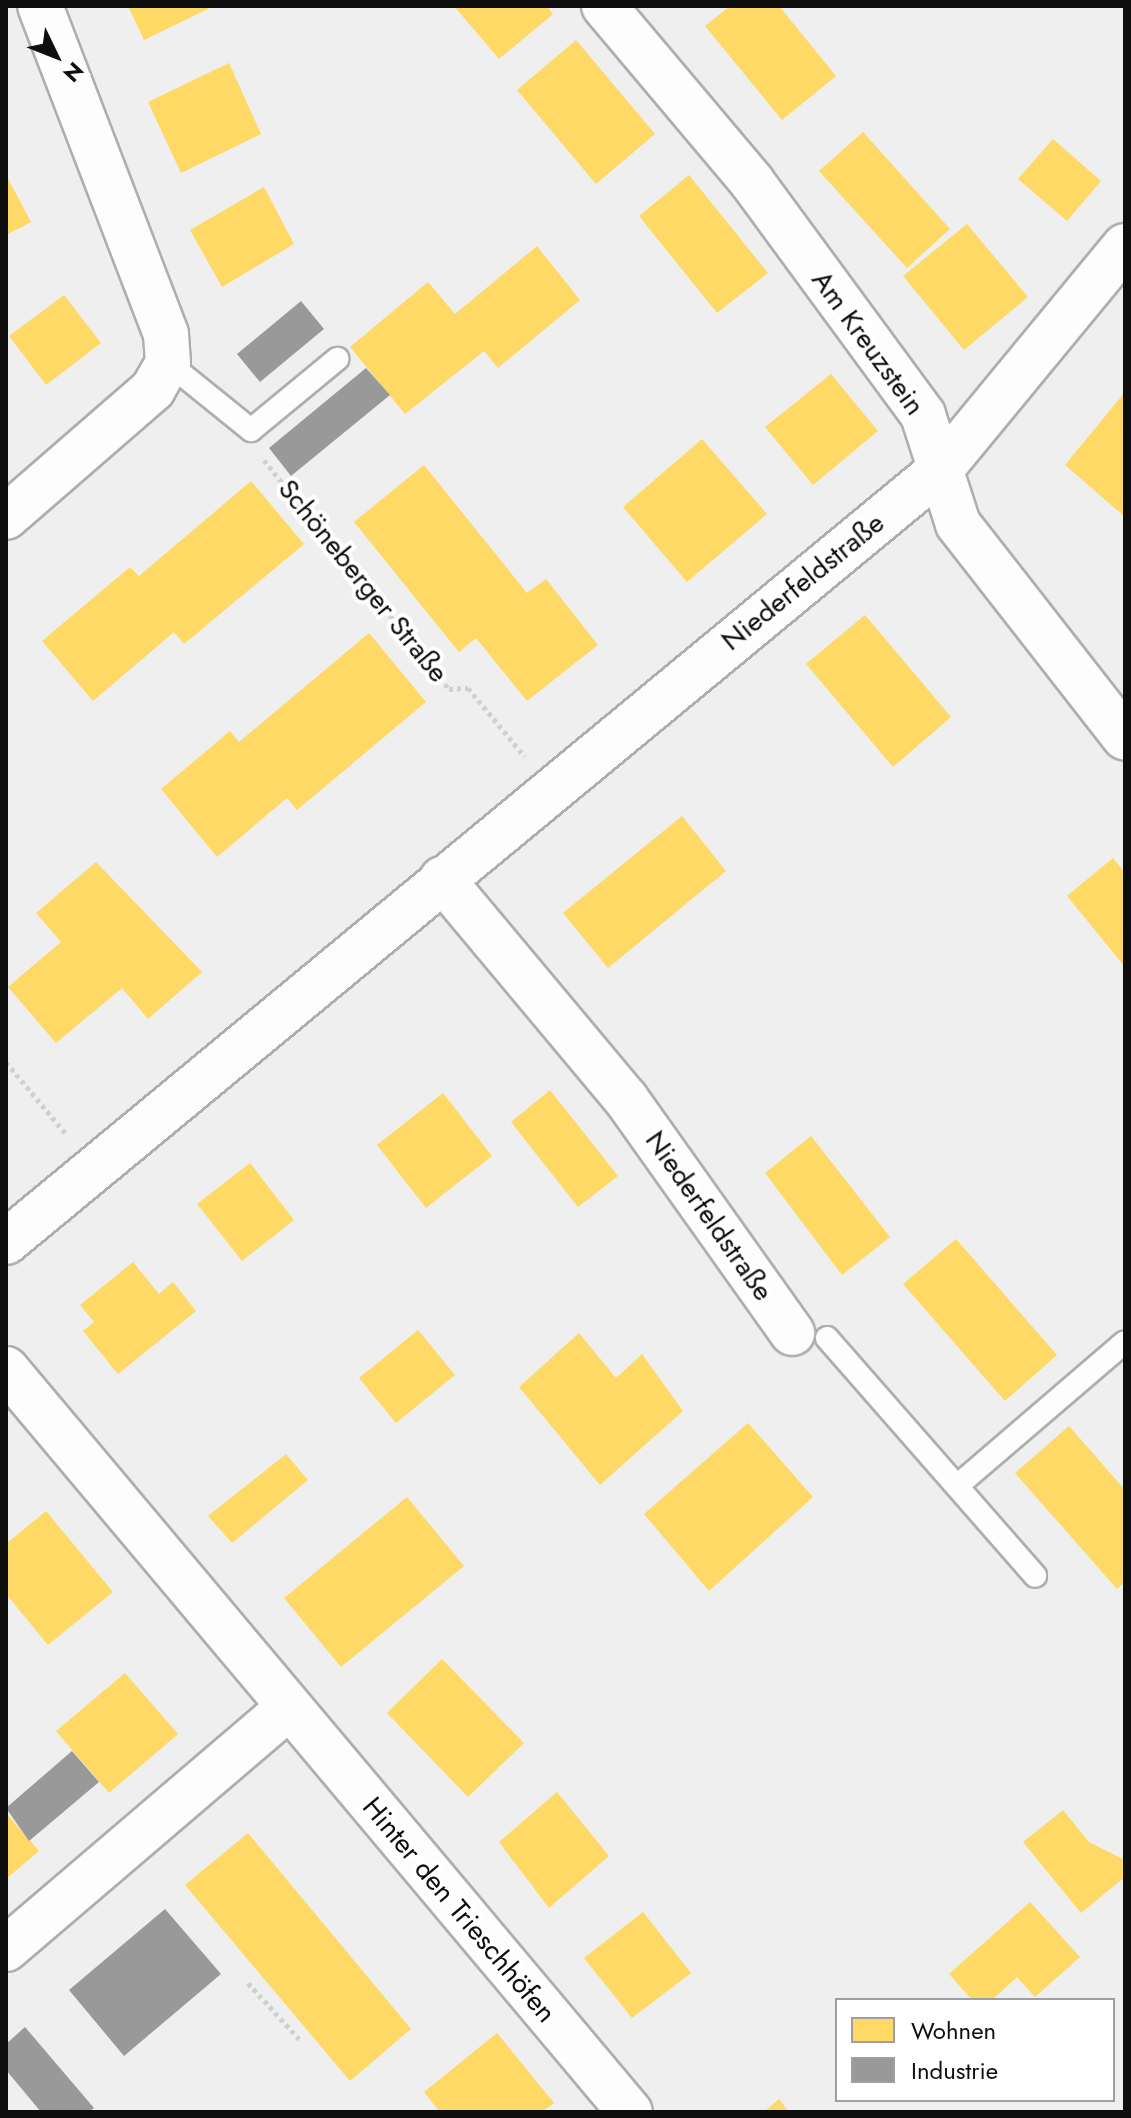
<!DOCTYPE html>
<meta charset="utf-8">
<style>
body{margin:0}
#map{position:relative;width:1131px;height:2118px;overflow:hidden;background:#eeefee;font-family:Jost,sans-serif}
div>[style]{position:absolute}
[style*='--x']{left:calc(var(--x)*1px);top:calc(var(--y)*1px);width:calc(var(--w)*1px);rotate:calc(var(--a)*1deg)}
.homes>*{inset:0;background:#ffd966}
.industry>*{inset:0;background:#999}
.path>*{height:5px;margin-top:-2.5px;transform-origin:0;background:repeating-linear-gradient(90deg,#cfd0cf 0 4px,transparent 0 8px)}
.roads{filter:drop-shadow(2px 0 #adaead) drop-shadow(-2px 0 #adaead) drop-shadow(0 2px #adaead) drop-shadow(0 -2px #adaead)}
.lane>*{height:22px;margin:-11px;padding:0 11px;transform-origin:11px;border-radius:11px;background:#fcfdfc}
.street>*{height:44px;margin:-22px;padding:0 22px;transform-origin:22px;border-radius:22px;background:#fcfdfc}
span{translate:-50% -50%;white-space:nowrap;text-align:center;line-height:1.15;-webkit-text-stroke:8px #fff;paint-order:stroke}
.street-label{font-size:28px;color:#0d0e0d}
.frame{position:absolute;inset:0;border:8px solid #0d0e0d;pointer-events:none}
.legend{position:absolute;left:835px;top:1998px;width:280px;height:104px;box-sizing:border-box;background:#fff;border:2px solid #9e9f9e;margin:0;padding:10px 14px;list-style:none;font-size:24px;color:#0d0e0d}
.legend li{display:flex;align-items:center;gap:16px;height:40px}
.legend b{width:40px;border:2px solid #9e9f9e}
.north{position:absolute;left:16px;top:16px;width:80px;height:80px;-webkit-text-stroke:6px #fff;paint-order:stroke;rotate:133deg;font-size:22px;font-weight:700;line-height:32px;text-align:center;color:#0d0e0d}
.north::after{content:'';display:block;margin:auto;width:28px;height:36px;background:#0d0e0d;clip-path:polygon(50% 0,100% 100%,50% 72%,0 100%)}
</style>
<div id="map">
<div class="homes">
<div style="clip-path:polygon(128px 6px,214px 6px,144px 40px)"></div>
<div style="clip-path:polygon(454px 6px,547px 6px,553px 14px,499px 59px)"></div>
<div style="clip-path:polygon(730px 6px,779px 6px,836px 76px,782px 120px,705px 26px)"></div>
<div style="clip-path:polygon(576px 40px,655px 134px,596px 184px,517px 90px)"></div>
<div style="clip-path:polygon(229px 63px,261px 134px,181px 173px,148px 102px)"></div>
<div style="clip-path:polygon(863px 132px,950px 229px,907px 268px,819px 171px)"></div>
<div style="clip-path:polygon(1053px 139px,1101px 181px,1067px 221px,1018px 179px)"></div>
<div style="clip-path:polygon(6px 175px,31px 222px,6px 235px)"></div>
<div style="clip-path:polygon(689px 175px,768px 273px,717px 313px,639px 216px)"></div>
<div style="clip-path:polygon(264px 187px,294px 244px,222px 287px,190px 230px)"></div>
<div style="clip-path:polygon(967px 224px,1028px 297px,964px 350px,903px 276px)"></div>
<div style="clip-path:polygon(537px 246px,580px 300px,498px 368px,484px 351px,405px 414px,350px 347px,428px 282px,455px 314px)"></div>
<div style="clip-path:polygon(64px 295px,101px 343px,46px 385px,9px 336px)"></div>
<div style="clip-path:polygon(831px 374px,878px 431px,813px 485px,765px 427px)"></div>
<div style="clip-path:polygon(1125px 392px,1125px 517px,1065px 465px)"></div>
<div style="clip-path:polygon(702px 439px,767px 514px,687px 582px,623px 507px)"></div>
<div style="clip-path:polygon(424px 465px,527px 593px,546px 579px,598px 645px,527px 701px,476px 638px,459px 652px,354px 522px)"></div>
<div style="clip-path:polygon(251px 481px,304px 544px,184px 644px,174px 632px,93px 701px,42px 641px,130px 567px,139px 576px)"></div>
<div style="clip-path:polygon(865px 615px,951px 717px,893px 767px,806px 664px)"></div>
<div style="clip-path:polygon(369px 633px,426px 702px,297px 810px,287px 798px,217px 857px,161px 789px,230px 731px,239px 742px)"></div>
<div style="clip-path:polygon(682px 816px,726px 871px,608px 968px,563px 913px)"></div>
<div style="clip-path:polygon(1113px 858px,1125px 873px,1125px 967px,1067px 896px)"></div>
<div style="clip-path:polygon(96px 862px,202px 972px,148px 1019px,122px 988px,56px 1043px,8px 987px,61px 942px,36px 913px)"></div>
<div style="clip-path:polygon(550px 1090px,618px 1176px,578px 1207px,511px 1122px)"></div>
<div style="clip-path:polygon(443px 1093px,492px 1156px,426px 1208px,377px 1145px)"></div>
<div style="clip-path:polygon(811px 1136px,890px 1237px,842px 1275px,765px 1173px)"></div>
<div style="clip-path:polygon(250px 1163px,294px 1220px,242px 1261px,197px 1204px)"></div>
<div style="clip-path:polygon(956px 1239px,1057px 1355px,1005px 1401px,903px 1284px)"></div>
<div style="clip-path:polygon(133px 1262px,159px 1294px,173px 1282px,196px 1311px,118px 1374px,83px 1331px,94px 1322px,80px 1305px)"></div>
<div style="clip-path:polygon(418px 1330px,455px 1375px,396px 1423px,359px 1378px)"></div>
<div style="clip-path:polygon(579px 1333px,616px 1378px,642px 1354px,683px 1411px,600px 1485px,519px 1387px)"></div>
<div style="clip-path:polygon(748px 1423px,813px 1497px,709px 1591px,644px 1514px)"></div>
<div style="clip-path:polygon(1069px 1426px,1125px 1490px,1125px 1582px,1117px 1589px,1015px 1473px)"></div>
<div style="clip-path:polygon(286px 1454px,308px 1480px,232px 1543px,208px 1516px)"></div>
<div style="clip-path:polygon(407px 1497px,464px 1566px,341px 1667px,284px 1598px)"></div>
<div style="clip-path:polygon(46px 1511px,113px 1592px,48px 1645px,6px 1594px,6px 1544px)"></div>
<div style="clip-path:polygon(442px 1659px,524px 1743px,468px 1797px,387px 1713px)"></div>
<div style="clip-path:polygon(125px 1673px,178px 1734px,109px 1793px,56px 1731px)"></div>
<div style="clip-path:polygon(557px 1792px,609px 1856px,549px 1908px,499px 1842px)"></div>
<div style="clip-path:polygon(1063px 1810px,1089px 1842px,1125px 1860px,1125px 1877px,1081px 1913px,1023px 1842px)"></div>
<div style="clip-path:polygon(6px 1813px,39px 1851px,6px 1879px)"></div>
<div style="clip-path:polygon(248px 1833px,411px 2029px,350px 2081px,185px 1885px)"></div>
<div style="clip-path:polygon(1030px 1902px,1080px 1957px,1035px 1997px,1017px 1977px,992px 2000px,972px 2000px,949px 1974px)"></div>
<div style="clip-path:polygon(643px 1912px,691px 1973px,632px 2018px,584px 1958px)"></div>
<div style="clip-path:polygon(497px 2033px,554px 2103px,542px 2112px,440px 2112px,424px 2092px)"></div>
<div style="clip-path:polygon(779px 2099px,789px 2112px,764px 2112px)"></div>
</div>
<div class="industry">
<div style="clip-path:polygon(301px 301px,324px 329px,260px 382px,237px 354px)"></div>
<div style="clip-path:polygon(366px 368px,390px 395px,291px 476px,269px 448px)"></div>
<div style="clip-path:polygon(72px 1751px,99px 1782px,29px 1841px,6px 1808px)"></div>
<div style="clip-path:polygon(165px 1909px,221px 1974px,124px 2056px,69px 1990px)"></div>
<div style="clip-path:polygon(25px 2027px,94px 2108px,89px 2112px,41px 2112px,6px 2070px,6px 2044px)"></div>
</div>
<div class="path">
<div style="--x:264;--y:460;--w:294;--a:51.1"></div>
<div style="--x:449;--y:689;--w:19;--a:-3"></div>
<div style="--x:468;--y:688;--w:89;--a:50.4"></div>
<div style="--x:6;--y:1062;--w:94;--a:50.2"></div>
<div style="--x:248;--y:1983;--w:79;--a:47.6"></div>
</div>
<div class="roads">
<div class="lane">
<div style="--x:168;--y:363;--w:107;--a:38.9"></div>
<div style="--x:251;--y:430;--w:112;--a:-39.5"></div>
<div style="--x:827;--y:1338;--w:316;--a:48.8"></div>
<div style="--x:957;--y:1486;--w:221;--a:-40.6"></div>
</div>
<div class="street">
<div style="--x:604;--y:6;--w:230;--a:49.9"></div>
<div style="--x:752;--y:182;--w:289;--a:53.7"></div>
<div style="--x:923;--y:415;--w:114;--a:72.2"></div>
<div style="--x:958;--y:524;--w:271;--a:52"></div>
<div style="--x:6;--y:517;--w:195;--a:-41"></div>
<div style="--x:153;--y:389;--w:30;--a:-60"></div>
<div style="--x:168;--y:363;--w:29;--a:-94"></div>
<div style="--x:166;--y:334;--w:351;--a:-111"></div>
<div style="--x:442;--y:879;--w:287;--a:50.1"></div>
<div style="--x:626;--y:1099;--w:287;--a:54.6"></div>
<div style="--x:6;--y:1242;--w:1213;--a:-39.58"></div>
<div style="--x:941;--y:469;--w:289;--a:-50.5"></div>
<div style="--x:6;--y:1369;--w:970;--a:49.98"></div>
<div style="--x:6;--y:1949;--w:371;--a:-40.5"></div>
</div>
</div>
<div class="street-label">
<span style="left:868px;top:343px;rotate:54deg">Am Kreuzstein</span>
<span style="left:363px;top:581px;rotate:51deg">Schöneberger Straße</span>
<span style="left:803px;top:582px;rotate:-39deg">Niederfeldstraße</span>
<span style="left:709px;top:1216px;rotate:55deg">Niederfeldstraße</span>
<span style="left:459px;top:1910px;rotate:50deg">Hinter den Trieschhöfen</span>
</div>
<div class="frame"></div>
<ul class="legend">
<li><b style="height:22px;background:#ffd966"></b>Wohnen</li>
<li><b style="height:22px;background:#999"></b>Industrie</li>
</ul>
<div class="north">N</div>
</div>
